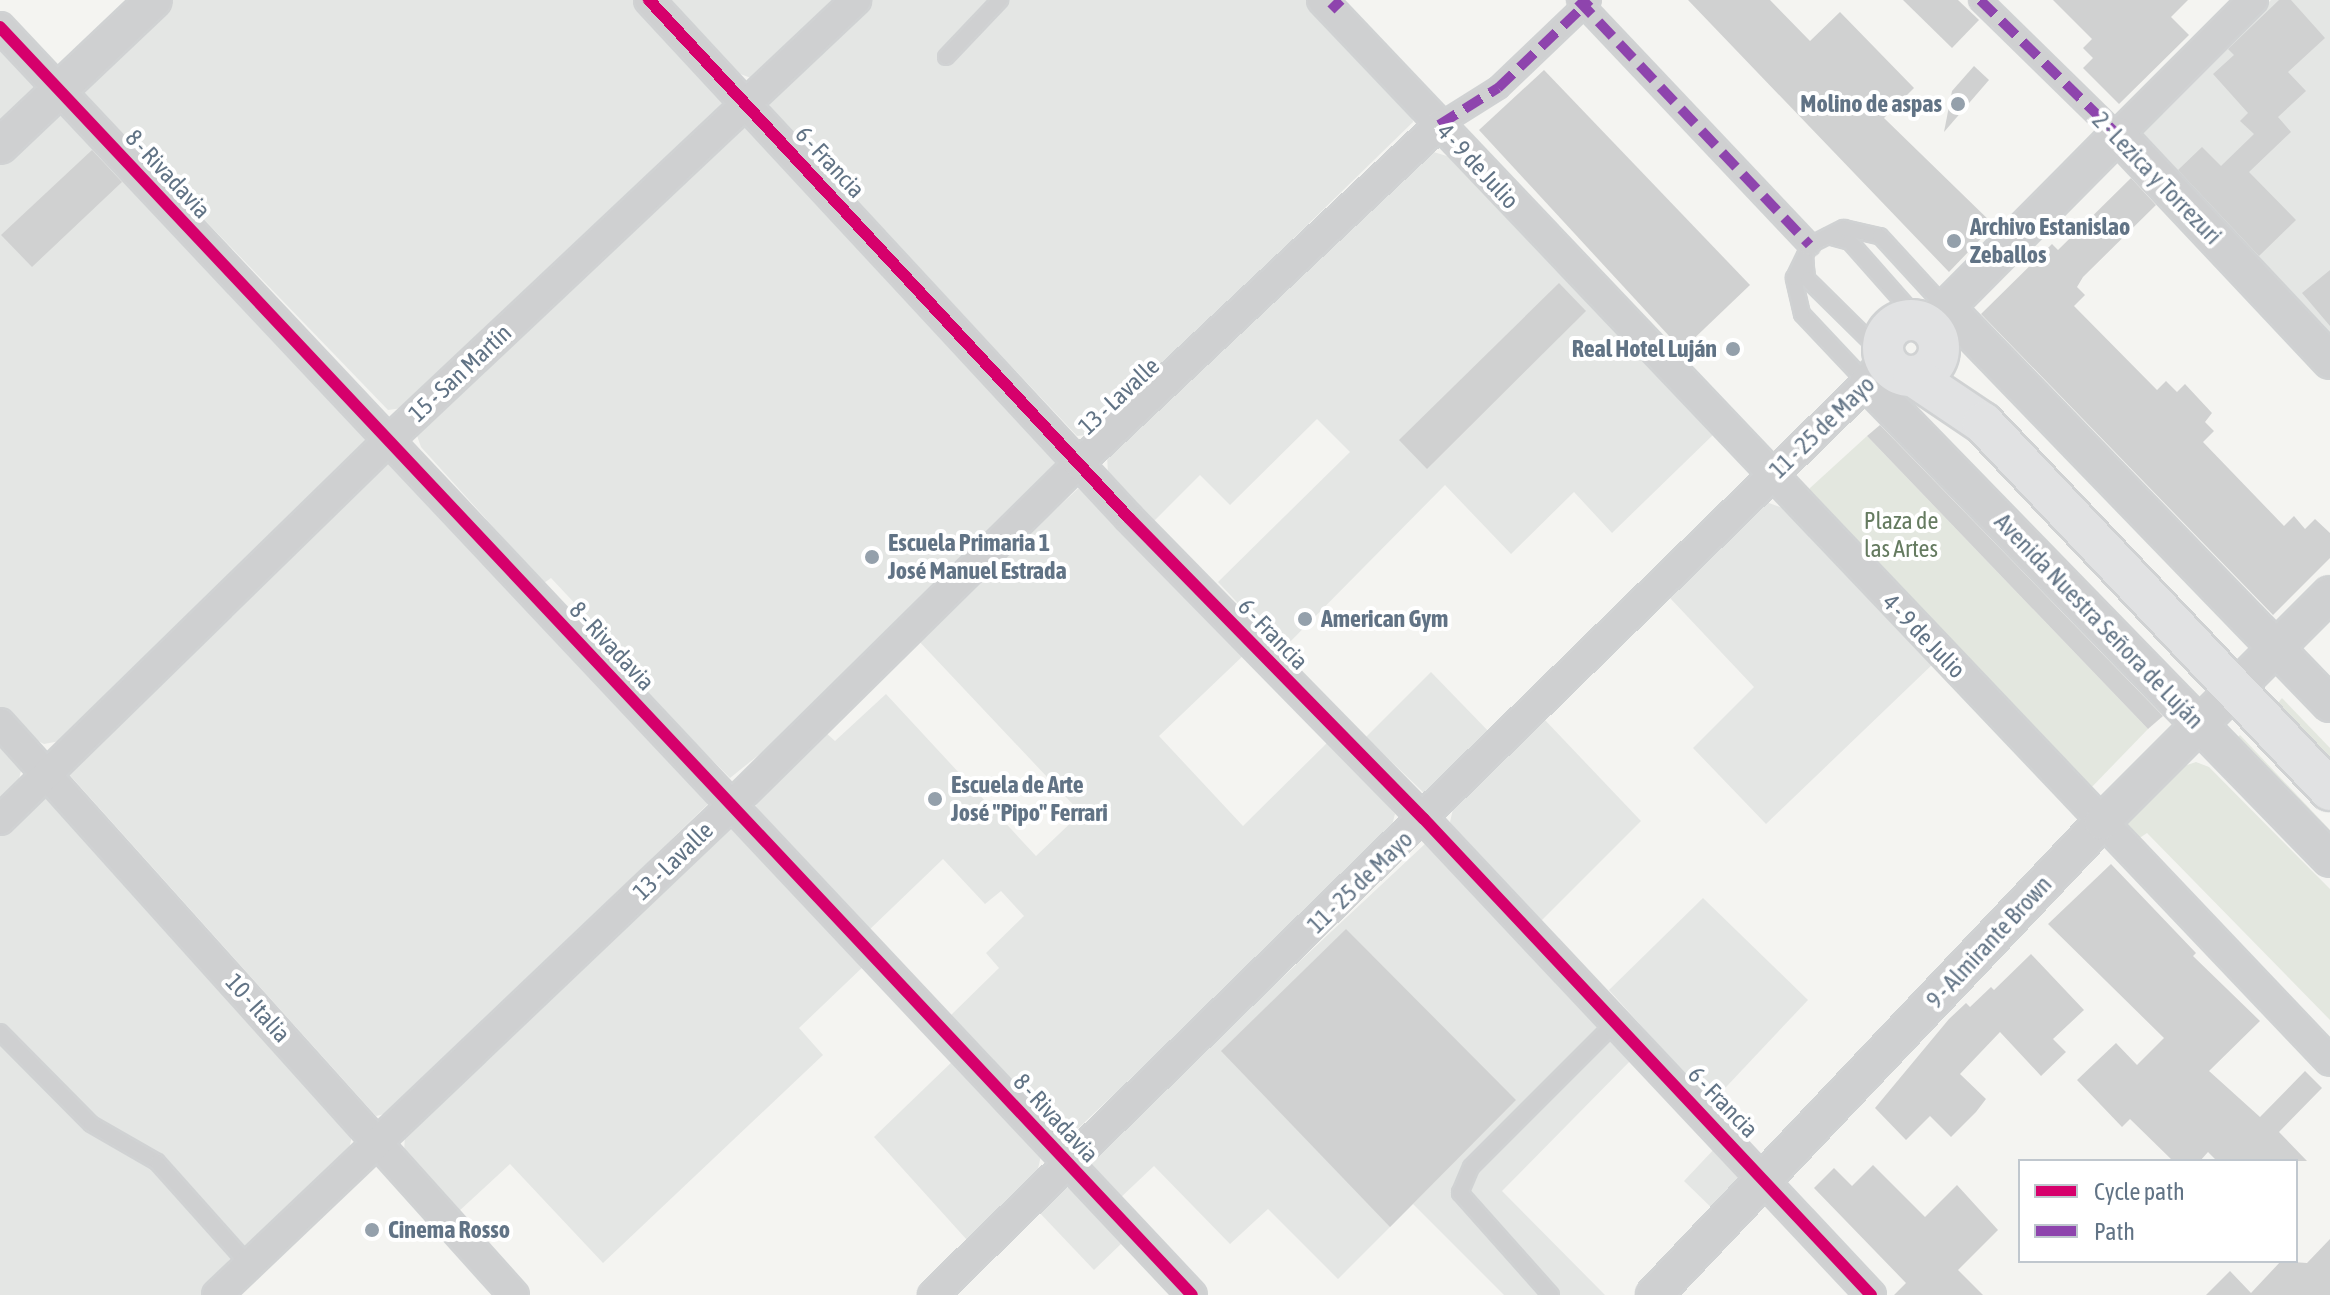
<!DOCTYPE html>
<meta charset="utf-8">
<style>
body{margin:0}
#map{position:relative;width:2330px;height:1295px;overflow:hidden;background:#f4f4f1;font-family:"Asap Condensed",sans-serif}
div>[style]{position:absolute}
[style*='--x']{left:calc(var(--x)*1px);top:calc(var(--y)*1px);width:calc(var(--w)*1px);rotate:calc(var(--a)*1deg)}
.built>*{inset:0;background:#e4e6e4}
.green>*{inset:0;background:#e3e7df}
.building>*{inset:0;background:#d0d1d1}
.roads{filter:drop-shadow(2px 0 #d0d2d3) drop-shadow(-2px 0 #d0d2d3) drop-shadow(0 2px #d0d2d3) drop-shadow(0 -2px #d0d2d3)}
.service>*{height:14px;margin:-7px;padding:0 7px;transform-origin:7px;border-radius:7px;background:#cfd0d1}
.pedestrian>*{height:20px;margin:-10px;padding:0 10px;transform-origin:10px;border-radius:10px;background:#cfd0d1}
.minor>*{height:28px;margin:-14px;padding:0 14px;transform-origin:14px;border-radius:14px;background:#cfd0d1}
.tertiary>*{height:34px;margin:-17px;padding:0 17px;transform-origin:17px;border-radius:17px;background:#cfd0d1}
.secondary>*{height:40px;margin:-20px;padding:0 20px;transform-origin:20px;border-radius:20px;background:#e1e2e3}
.secondary>.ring{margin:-20px;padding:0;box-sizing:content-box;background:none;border:40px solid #e1e2e3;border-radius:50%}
.quiet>*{height:10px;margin-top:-5px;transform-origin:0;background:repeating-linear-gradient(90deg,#8e44ad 0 20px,transparent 0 30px)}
.cycleway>*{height:12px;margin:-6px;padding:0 6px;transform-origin:6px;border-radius:6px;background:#d6006c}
.dots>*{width:22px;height:22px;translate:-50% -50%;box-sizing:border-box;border:4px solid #fff;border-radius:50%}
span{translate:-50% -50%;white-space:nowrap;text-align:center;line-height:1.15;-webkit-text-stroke:8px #fff;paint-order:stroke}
.poi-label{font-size:24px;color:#617385;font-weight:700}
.right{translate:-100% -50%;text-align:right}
.left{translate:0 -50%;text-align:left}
.street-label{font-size:24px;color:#617385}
.park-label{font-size:24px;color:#657b60}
.legend{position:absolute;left:2018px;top:1159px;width:280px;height:104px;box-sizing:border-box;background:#fff;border:2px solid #c0c7ce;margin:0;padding:10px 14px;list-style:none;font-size:24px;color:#617385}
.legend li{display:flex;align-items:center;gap:16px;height:40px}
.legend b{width:40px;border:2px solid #c0c7ce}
</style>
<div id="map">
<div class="built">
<div style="clip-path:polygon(169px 0,636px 0,722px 97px,723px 105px,402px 408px,388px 410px,85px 96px,85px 88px)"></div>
<div style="clip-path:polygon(667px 0,839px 0,751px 78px,735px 72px)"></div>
<div style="clip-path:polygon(869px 0,1309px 0,1412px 115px,1413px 122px,1093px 434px,1077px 436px,771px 110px,769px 100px)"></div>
<div style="clip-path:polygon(2271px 0,2330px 0,2330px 337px,2142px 140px,2147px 120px)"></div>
<div style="clip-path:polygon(0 38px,37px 82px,37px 88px,0 126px)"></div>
<div style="clip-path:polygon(59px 103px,370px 436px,60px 741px,44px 744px,26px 735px,0 708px,0 157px)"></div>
<div style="clip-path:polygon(745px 125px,1059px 459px,985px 538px,776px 741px,730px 778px,619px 665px,626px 658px,551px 578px,544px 583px,421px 447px,415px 430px)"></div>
<div style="clip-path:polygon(1427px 150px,1460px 160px,1715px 433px,1612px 533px,1574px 492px,1511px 554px,1445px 485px,1282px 650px,1218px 582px,1350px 452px,1317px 419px,1230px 505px,1200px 475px,1154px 521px,1108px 474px,1107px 455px)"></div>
<div style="clip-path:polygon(391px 458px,710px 802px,389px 1113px,376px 1116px,67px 772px)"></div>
<div style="clip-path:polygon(1081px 486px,1247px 652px,1159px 736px,1243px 826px,1330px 740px,1395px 814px,1390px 833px,1068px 1138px,1061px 1137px,949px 1017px,999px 968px,986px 953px,1024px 916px,1001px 891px,985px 904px,943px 859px,868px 931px,756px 807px,757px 799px,824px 731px,835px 741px,886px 694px,1036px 856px,1081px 813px,916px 638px)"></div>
<div style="clip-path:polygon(1766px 502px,1791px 511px,1935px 662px,1766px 824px,1693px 748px,1754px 687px,1670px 598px)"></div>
<div style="clip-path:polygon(1431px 672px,1492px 735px,1426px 795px,1366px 737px)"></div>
<div style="clip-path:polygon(1544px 719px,1641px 821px,1539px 923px,1453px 833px,1450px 822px,1453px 809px)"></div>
<div style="clip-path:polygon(0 737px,22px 767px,19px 779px,0 798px)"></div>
<div style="clip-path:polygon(49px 794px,353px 1130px,348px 1155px,202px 1295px,0 1295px,0 833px,39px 795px)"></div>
<div style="clip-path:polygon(735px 826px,867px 963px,799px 1028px,823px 1055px,603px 1263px,510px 1164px,458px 1212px,404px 1154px,405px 1133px,724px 828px)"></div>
<div style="clip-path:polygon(1426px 843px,1434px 844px,1634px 1057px,1502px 1191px,1605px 1295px,1504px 1295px,1413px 1204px,1338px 1279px,1268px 1209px,1230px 1244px,1154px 1166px,1118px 1200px,1093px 1173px,1090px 1164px,1097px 1151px)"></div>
<div style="clip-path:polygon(1703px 898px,1808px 1000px,1711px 1103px,1609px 990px)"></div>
<div style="clip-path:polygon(956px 1058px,1041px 1156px,1037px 1173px,967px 1240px,874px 1137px)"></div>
<div style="clip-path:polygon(1716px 1147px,1743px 1177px,1719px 1215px,1684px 1181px)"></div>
<div style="clip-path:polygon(1073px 1187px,1124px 1241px,1094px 1270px,1037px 1210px,1061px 1188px)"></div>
</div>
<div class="green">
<div style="clip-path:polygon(1867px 436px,2148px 729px,2088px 791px,1807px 499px,1810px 488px)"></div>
<div style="clip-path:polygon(2282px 698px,2330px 748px,2330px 758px,2278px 703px)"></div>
<div style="clip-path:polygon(2240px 735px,2330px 830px,2330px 839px,2235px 740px)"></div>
<div style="clip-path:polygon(2196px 762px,2209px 767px,2330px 889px,2330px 1020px,2147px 833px,2132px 843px,2124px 834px,2125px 824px,2184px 766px)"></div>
</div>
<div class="building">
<div style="clip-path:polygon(1688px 0,1770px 0,1810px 41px,1840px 12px,1914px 88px,1884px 118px,1994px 225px,1949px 272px)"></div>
<div style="clip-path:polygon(1903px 0,1958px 0,1979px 20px,1952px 48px)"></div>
<div style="clip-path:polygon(2053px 0,2188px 0,2171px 17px,2189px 35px,2119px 104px,2083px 68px,2093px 58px,2083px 48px,2092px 39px)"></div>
<div style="clip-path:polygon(2279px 0,2291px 0,2325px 38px,2288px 72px,2306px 91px,2278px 117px,2291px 132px,2249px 172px,2296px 220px,2259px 256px,2178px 170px,2202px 147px,2221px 166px,2254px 134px,2240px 121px,2248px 113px,2213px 74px,2234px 55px,2228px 49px)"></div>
<div style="clip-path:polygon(1974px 66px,1989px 80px,1944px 132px,1952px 91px)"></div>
<div style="clip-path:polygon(1544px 70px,1750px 285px,1682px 350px,1479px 130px)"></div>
<div style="clip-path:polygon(92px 150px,122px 182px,32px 267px,1px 235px)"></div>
<div style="clip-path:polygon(2131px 178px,2156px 205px,2083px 277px,2077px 287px,2085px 295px,2074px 306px,2157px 390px,2166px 381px,2177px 392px,2185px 384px,2212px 413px,2205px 422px,2214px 431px,2203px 442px,2284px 526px,2294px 516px,2305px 529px,2315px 519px,2330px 533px,2330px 558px,2273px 615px,1981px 314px,2052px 244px,2058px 250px)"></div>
<div style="clip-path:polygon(2330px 270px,2330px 326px,2302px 293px)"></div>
<div style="clip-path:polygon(1559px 283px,1586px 311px,1427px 469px,1399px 440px)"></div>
<div style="clip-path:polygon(1880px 425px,2163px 716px,2148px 729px,1867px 436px)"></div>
<div style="clip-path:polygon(2111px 864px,2196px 953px,2193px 956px,2260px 1021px,2209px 1071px,2260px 1117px,2305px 1071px,2322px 1088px,2279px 1132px,2307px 1161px,2217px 1161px,2208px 1152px,2200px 1161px,2173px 1161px,2130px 1119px,2122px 1127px,2077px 1080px,2116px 1043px,2137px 1065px,2164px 1038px,2048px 924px)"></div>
<div style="clip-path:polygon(1346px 929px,1516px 1100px,1390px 1227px,1221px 1051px)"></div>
<div style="clip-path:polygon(2031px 954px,2084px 1010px,2053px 1039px,2066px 1052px,2041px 1076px,2000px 1032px,1960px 1074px,1986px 1099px,1976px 1112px,1951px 1137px,1930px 1116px,1906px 1140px,1875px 1108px,1949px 1019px,1966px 1003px,1970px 1007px,1991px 987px,1994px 990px)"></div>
<div style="clip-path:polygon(1873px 1165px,1925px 1217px,1957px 1185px,1998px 1230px,1958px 1270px,1983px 1295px,1894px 1295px,1906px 1283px,1814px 1188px,1834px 1168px,1852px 1186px)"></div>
<div style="clip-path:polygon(2330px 1239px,2330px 1295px,2206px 1295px,2230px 1271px,2251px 1293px,2281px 1261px,2307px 1263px)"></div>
</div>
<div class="roads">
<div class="service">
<div style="--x:946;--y:57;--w:79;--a:-46.5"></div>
<div style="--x:1828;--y:236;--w:23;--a:15"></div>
<div style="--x:1850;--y:242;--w:104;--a:48.5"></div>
<div style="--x:1805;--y:256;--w:23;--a:85"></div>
<div style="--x:1807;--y:279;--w:107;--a:44.6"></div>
<div style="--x:1867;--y:383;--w:95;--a:-133.3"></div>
<div style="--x:1802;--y:314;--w:37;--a:-103"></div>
<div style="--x:1794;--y:278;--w:37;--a:-64"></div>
<div style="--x:1810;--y:245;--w:38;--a:-27"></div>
<div style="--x:1844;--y:228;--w:37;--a:13"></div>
<div style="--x:1880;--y:236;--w:98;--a:47.5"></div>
<div style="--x:0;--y:1032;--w:129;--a:45.3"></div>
<div style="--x:91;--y:1124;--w:76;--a:29.9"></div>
<div style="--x:157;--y:1162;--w:138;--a:48.2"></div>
<div style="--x:1551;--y:1295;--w:137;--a:-131.7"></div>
<div style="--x:1460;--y:1193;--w:28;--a:-67"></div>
<div style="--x:1471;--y:1167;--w:205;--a:-45"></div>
</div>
<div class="pedestrian">
<div style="--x:1578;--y:0;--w:337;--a:46.6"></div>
<div style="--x:1980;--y:0;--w:193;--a:44.4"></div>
<div style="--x:1439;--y:125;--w:70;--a:-32.1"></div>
<div style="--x:1498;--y:88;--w:127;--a:-43.7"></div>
</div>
<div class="minor">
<div style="--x:649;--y:0;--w:706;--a:47.18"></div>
<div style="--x:1129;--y:518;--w:421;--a:45.6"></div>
<div style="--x:1424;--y:819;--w:653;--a:46.8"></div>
<div style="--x:1322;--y:0;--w:1463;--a:46.47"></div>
<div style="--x:0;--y:27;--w:1740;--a:46.77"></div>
<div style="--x:2118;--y:135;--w:191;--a:-45"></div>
<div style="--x:0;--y:723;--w:769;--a:48.06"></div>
<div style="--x:0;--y:820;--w:544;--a:-44.33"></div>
<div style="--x:389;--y:440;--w:642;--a:-43.29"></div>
<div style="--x:217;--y:1295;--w:709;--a:-43.57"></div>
<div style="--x:731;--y:806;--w:487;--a:-44.6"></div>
<div style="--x:1078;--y:464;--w:495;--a:-43.2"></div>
<div style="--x:933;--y:1295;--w:1305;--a:-44.32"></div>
</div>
<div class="tertiary">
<div style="--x:0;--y:146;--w:212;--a:-43.5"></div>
<div style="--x:1947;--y:308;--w:551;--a:45.96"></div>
<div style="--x:1929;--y:325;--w:268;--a:-45.2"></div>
<div style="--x:2118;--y:135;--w:310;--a:46.8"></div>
<div style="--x:1887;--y:363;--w:28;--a:135"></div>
<div style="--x:1867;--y:383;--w:664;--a:45.79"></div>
<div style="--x:1654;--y:1295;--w:651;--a:-46.55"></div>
<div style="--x:2102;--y:822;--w:322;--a:-45"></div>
</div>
<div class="secondary">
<div class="ring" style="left:1883px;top:320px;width:16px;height:16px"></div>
<div style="--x:1913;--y:376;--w:84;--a:33.9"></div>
<div style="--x:1983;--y:423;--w:505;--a:46.6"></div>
</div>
</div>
<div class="quiet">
<div style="--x:1578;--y:0;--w:337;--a:46.6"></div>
<div style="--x:1980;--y:0;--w:193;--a:44.4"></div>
<div style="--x:1331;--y:10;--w:14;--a:-45"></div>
<div style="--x:1439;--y:125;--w:70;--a:-32.1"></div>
<div style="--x:1498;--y:88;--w:127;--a:-43.7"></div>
</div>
<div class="cycleway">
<div style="--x:649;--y:0;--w:706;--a:47.18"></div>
<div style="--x:1129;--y:518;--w:421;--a:45.6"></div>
<div style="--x:1424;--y:819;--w:653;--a:46.8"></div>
<div style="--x:0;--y:27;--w:1740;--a:46.77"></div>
</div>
<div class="dots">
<div style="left:1958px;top:104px;background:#94a0ab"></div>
<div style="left:1954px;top:241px;background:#94a0ab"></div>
<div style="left:1733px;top:349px;background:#94a0ab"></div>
<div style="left:872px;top:557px;background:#94a0ab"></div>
<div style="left:1305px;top:619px;background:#94a0ab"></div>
<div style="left:935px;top:799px;background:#94a0ab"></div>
<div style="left:372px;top:1230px;background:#94a0ab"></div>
</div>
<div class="poi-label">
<span class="right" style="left:1942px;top:104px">Molino de aspas</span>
<span class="left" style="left:1970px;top:241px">Archivo Estanislao<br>Zeballos</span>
<span class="right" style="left:1717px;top:349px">Real Hotel Luján</span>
<span class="left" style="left:888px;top:557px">Escuela Primaria 1<br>José Manuel Estrada</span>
<span class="left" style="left:1321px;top:619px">American Gym</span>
<span class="left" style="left:951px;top:799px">Escuela de Arte<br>José "Pipo" Ferrari</span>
<span class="left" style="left:388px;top:1230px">Cinema Rosso</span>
</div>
<div class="street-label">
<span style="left:830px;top:162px;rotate:47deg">6 - Francia</span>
<span style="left:1478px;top:166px;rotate:47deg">4 - 9 de Julio</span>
<span style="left:168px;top:174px;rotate:47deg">8 - Rivadavia</span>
<span style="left:2157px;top:178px;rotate:46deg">2 - Lezica y Torrezuri</span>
<span style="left:460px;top:373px;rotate:-43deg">15 - San Martín</span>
<span style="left:1119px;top:396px;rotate:-43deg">13 - Lavalle</span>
<span style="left:1822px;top:427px;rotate:-44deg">11 - 25 de Mayo</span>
<span style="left:2099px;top:621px;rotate:46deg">Avenida Nuestra Señora de Luján</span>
<span style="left:1273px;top:634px;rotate:46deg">6 - Francia</span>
<span style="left:1924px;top:636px;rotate:46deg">4 - 9 de Julio</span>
<span style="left:612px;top:646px;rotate:47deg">8 - Rivadavia</span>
<span style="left:673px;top:861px;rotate:-44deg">13 - Lavalle</span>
<span style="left:1360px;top:882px;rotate:-44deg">11 - 25 de Mayo</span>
<span style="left:1989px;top:942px;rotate:-47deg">9 - Almirante Brown</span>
<span style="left:258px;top:1008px;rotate:48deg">10 - Italia</span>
<span style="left:1723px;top:1102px;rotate:46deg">6 - Francia</span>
<span style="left:1056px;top:1118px;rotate:47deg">8 - Rivadavia</span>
</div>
<div class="park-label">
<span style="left:1901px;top:535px">Plaza de<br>las Artes</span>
</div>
<ul class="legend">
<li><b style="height:10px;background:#d6006c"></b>Cycle path</li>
<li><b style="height:10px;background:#8e44ad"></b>Path</li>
</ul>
</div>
